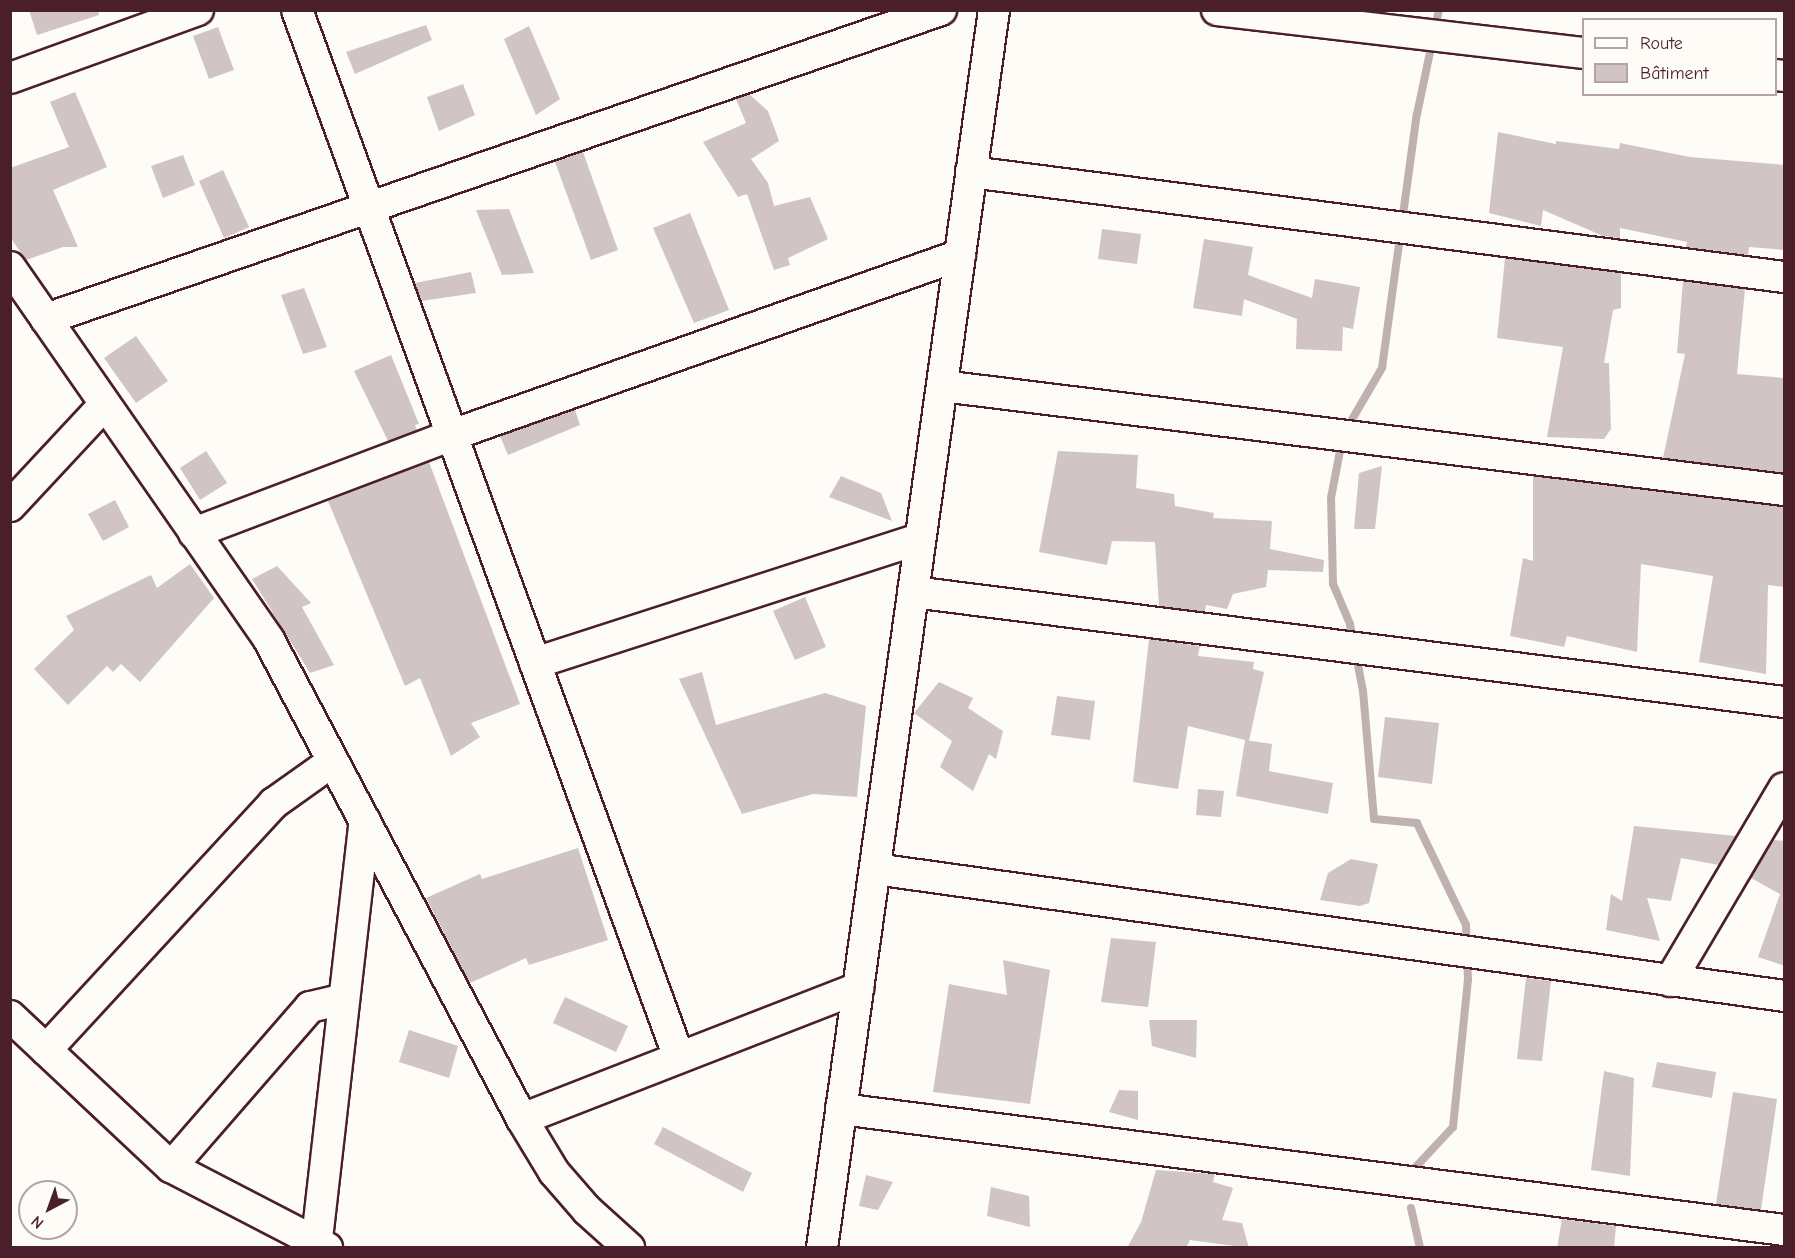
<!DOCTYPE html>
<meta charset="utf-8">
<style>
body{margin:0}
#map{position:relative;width:1795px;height:1258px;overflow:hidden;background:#fdfcf7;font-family:"Comic Neue",sans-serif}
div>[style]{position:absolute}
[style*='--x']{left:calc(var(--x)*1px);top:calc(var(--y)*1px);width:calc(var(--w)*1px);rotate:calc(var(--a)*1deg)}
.stream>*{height:8px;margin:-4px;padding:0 4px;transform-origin:4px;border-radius:4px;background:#c0b1b1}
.building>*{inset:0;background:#d0c5c4}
.roads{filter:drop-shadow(2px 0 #4a1f2b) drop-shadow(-2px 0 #4a1f2b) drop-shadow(0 2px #4a1f2b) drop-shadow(0 -2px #4a1f2b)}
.minor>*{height:30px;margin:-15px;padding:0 15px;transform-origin:15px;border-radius:15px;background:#fdfcf7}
span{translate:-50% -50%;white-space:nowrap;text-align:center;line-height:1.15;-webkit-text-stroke:6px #fdfcf7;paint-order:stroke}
.frame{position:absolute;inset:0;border:12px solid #4a1f2b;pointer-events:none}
.legend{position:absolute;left:1582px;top:18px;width:195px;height:78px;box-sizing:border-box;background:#fdfcf7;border:2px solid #b5a4a5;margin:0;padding:8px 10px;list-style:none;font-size:18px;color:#4a1f2b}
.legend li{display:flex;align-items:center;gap:12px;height:30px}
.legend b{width:30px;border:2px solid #b5a4a5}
.north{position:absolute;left:18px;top:1180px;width:60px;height:60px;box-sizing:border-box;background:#fdfcf7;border:2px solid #b5a4a5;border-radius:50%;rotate:221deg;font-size:16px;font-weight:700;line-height:24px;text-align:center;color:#4a1f2b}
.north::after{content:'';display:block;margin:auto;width:21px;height:27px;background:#4a1f2b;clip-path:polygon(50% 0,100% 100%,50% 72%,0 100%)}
</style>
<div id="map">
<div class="stream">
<div style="--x:1412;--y:1171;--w:60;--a:-47"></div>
<div style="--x:1453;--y:1127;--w:148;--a:-84.2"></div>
<div style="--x:1468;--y:980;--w:55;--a:-92.1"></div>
<div style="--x:1466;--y:925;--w:113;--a:-115.7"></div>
<div style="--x:1417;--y:823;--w:43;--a:-174.7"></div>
<div style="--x:1374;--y:819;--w:128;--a:-94.9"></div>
<div style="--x:1363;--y:691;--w:68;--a:-101"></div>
<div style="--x:1350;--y:624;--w:43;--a:-113"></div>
<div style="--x:1333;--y:584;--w:86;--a:-91.3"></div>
<div style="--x:1331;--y:498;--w:64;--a:-79.2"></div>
<div style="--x:1343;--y:435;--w:78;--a:-59.8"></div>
<div style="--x:1382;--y:368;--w:256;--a:-82.2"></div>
<div style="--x:1417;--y:114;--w:106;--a:-78.1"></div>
<div style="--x:1411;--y:1208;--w:41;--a:77.3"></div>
</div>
<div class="building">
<div style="clip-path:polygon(29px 10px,98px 10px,99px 15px,37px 35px)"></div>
<div style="clip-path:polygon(426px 25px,432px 40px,355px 74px,346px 52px)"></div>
<div style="clip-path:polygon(529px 26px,560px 99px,536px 115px,504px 39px)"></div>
<div style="clip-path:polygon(218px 27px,234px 70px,209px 79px,193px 36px)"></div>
<div style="clip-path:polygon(463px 84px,475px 115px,439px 131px,427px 97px)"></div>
<div style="clip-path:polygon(75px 92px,107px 167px,53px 190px,78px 247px,63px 247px,26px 260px,10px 237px,10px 168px,69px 147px,50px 102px)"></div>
<div style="clip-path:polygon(749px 94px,768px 111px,779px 141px,751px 159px,768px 183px,774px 206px,810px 197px,828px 239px,788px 258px,790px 265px,774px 270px,747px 194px,738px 197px,703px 142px,746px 123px,736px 99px)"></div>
<div style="clip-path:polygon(1498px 132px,1556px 144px,1556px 141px,1619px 149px,1620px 143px,1690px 157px,1785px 165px,1785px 250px,1749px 247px,1748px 255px,1686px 247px,1687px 242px,1620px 228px,1620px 238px,1603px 236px,1543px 210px,1541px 226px,1489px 213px)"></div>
<div style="clip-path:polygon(583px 152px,618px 250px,591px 260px,555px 162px)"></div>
<div style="clip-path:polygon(183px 155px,195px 185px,163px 198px,151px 166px)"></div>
<div style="clip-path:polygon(223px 170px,249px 227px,224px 238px,199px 181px)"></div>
<div style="clip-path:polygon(509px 209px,534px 273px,502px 275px,476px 210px)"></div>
<div style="clip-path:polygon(690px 213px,729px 310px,694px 323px,653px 228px)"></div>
<div style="clip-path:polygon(1102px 229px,1141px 234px,1137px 264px,1098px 259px)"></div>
<div style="clip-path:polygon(1204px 239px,1253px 247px,1248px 275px,1312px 298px,1315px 279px,1360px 287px,1353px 329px,1343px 327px,1342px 351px,1296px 349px,1297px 319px,1244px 299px,1242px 316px,1193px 308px)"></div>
<div style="clip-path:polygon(1505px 258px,1621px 273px,1621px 308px,1613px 310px,1604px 363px,1609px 363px,1611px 429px,1604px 439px,1547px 437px,1563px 347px,1497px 338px)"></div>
<div style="clip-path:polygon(471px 272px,476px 293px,421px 301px,415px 283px)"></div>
<div style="clip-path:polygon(1683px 281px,1745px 289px,1737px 374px,1785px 378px,1785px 473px,1663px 458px,1685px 354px,1677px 353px)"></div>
<div style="clip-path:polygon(304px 288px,327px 347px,303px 354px,281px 295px)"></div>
<div style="clip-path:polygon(136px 336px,168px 381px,136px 403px,104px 358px)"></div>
<div style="clip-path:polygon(391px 355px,419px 424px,415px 425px,417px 430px,388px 441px,354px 371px)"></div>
<div style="clip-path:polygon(575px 410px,580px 425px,508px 455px,500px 436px)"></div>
<div style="clip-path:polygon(206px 451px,227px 483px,200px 500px,180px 468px)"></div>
<div style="clip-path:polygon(1058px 451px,1138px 455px,1136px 488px,1174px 494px,1175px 506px,1214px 513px,1213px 518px,1272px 521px,1270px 549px,1324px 560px,1323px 572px,1268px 570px,1266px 587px,1233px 594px,1227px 609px,1206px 605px,1205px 612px,1159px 606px,1155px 542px,1112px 541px,1107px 565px,1039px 552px)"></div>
<div style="clip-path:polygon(429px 462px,520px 704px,471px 723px,480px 737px,451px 756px,420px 678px,405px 686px,328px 501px)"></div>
<div style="clip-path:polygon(1382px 466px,1375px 529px,1354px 529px,1359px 473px)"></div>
<div style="clip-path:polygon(841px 476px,881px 493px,892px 521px,829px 497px)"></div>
<div style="clip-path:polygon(1533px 476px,1785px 507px,1785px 587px,1768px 585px,1766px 674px,1699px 662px,1713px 576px,1641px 564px,1637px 652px,1567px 636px,1564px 647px,1510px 636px,1523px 558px,1533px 561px)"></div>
<div style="clip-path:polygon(115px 500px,129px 527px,103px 541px,88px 514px)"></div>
<div style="clip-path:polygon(190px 564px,214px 598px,140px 682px,121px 664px,113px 672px,107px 666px,68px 705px,34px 669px,74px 630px,66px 616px,151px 575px,157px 588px)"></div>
<div style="clip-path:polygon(277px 566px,311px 603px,302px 607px,334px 665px,310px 673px,252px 579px)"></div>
<div style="clip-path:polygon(805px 597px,826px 647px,795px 660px,773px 611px)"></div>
<div style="clip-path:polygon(1149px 639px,1200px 646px,1198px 656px,1254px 662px,1253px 669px,1264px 672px,1249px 741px,1188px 726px,1178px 789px,1133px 782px)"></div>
<div style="clip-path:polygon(702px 672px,716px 725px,825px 693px,866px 706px,857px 797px,813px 794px,742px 814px,679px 679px)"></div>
<div style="clip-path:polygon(939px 682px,973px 698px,968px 708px,1003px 731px,996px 759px,989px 754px,973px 791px,940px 767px,952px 741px,914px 713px)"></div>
<div style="clip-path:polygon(1057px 696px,1095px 701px,1090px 740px,1051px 735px)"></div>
<div style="clip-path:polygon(1385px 717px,1439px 723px,1432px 784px,1378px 777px)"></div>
<div style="clip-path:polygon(1245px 740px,1272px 744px,1269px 771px,1333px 783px,1328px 814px,1236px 796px)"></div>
<div style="clip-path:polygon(1198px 789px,1224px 791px,1221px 817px,1196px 815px)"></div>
<div style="clip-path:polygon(1634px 826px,1736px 836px,1719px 865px,1681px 858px,1671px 901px,1647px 898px,1660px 941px,1606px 930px,1611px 894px,1622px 901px)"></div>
<div style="clip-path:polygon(1773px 840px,1785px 841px,1785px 966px,1758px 957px,1780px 894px,1751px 878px)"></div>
<div style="clip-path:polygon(578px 848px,608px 940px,529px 965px,526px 958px,470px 983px,426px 898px,480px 874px,482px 879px)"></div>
<div style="clip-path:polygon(1351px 859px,1378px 864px,1369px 903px,1360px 906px,1320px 900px,1328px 873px)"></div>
<div style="clip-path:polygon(1111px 938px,1156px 942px,1148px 1007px,1101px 1002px)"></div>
<div style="clip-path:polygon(1003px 960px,1050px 970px,1030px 1104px,933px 1092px,949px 984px,1007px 995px)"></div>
<div style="clip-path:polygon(1526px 978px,1551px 981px,1542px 1061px,1517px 1059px)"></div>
<div style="clip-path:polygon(565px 997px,628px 1026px,616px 1052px,553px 1023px)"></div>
<div style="clip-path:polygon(1149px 1020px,1197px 1020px,1196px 1058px,1152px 1046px)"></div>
<div style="clip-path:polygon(409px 1030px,458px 1046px,449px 1078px,399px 1062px)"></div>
<div style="clip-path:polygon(1657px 1062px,1716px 1072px,1712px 1098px,1652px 1087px)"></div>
<div style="clip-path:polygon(1604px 1071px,1634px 1078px,1630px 1176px,1591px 1170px)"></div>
<div style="clip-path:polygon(1119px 1090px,1138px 1091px,1138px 1120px,1109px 1112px)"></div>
<div style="clip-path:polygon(1733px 1092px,1777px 1099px,1761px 1210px,1716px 1204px)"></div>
<div style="clip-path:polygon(663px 1127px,752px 1173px,743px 1192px,654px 1144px)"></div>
<div style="clip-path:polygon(1156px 1170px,1215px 1174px,1213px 1182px,1233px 1188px,1222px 1220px,1242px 1223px,1249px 1248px,1190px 1240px,1186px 1248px,1127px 1248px,1141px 1222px)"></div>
<div style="clip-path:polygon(866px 1175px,893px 1182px,878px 1210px,859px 1206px)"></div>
<div style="clip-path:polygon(991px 1187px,1029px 1196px,1030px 1227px,987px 1216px)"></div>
<div style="clip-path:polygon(1562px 1219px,1616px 1226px,1614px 1248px,1557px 1248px)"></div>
</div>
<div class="roads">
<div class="minor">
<div style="--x:297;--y:10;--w:1115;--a:69.97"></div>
<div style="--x:1217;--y:10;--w:370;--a:6.7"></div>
<div style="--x:1776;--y:75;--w:8;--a:7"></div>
<div style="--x:10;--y:78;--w:200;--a:-19.9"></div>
<div style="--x:971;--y:172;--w:820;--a:7.36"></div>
<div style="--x:10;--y:267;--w:454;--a:55.2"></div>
<div style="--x:269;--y:640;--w:542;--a:62.16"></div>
<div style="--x:522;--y:1119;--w:62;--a:58.9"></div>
<div style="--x:554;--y:1172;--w:50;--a:49"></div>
<div style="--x:587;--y:1210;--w:57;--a:42.1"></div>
<div style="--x:46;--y:319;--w:947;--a:-19.05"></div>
<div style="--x:942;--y:386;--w:848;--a:7.04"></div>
<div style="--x:10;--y:506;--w:139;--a:-47"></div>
<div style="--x:194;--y:533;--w:276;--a:-20.8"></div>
<div style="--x:452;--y:435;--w:539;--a:-19.51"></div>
<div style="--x:913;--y:592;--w:878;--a:7.2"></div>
<div style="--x:535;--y:663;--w:404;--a:-17.9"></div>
<div style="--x:875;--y:869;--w:918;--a:7.95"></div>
<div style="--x:1670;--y:981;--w:224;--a:-59.4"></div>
<div style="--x:10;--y:1016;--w:221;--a:43.2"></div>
<div style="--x:171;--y:1167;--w:176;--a:27.4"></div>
<div style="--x:46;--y:1050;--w:336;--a:-47.3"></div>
<div style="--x:274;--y:803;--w:72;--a:-35.4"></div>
<div style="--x:841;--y:1109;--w:951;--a:7.31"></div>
<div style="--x:522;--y:1119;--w:361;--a:-21.3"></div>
<div style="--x:171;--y:1167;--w:212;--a:-49"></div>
<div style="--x:310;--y:1007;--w:35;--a:-13"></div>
<div style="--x:316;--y:1248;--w:430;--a:-83.5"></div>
<div style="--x:822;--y:1248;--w:1250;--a:-82.09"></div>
</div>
</div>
<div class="frame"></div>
<ul class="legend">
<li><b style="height:8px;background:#fdfcf7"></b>Route</li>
<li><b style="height:16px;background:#d0c5c4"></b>Bâtiment</li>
</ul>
<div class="north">N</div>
</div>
